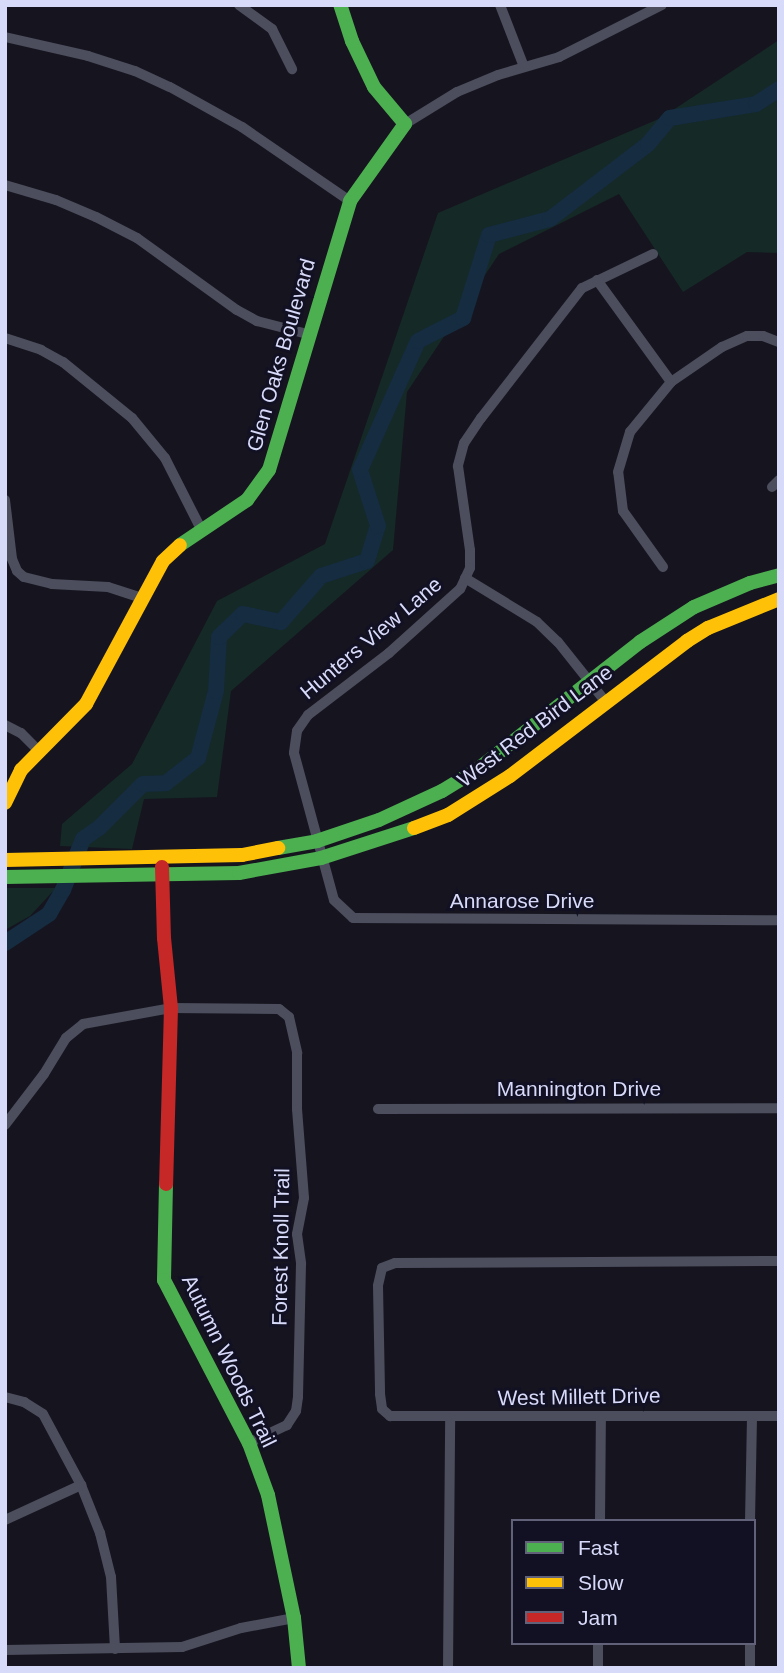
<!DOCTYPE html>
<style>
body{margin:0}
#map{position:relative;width:784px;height:1673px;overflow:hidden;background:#16151f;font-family:Helvetica,sans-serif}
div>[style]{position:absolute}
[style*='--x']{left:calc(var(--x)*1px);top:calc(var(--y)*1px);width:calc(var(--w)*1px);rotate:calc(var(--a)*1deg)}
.green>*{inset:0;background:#152927}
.river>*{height:16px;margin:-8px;padding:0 8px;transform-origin:8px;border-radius:8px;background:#152c41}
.street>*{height:10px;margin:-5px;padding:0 5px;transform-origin:5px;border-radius:5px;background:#4c4e5e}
.fast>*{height:14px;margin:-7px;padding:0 7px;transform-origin:7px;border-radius:7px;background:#4caf50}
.slow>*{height:14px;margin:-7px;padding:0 7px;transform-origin:7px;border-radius:7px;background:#ffc107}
.jam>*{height:14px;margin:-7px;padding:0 7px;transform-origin:7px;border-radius:7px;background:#c62828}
span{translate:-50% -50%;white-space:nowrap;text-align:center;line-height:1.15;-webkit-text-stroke:6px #121123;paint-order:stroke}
.street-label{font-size:21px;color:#d8dafa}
.frame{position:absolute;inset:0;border:7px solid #d8dafa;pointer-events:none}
.legend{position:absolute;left:511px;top:1519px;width:245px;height:126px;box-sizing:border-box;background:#121123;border:2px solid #616179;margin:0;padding:9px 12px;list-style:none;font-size:21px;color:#d8dafa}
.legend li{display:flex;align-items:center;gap:14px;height:35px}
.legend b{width:35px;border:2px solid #616179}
</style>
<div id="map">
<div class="green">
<div style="clip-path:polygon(779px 40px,779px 253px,747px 252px,683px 292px,619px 194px,499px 254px,407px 392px,393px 550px,231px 691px,217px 797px,144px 799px,132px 849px,60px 846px,62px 824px,132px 764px,217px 601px,325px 544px,438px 213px,661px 118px)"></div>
<div style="clip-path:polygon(5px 888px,56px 888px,30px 916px,5px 930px)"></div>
</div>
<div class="river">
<div style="--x:5;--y:943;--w:53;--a:-33.4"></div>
<div style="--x:49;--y:914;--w:28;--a:-60"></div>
<div style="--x:63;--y:890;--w:55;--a:-68.6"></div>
<div style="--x:83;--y:839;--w:19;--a:-35"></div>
<div style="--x:99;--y:828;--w:62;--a:-45"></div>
<div style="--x:143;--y:784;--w:23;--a:-2"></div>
<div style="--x:166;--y:783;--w:41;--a:-38"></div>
<div style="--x:198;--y:758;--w:69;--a:-75"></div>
<div style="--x:216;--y:691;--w:54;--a:-86.8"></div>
<div style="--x:219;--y:637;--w:33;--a:-44"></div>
<div style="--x:243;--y:614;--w:39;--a:12"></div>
<div style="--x:281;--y:622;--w:61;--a:-49"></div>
<div style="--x:321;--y:576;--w:48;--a:-18.1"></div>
<div style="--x:367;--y:561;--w:37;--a:-73"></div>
<div style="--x:378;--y:526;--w:59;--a:-107.8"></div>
<div style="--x:360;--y:470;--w:141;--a:-65.8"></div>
<div style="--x:418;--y:341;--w:51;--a:-27.1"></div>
<div style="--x:463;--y:318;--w:87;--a:-72.6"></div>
<div style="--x:489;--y:235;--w:63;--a:-14.7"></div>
<div style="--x:550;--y:219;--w:123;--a:-37.4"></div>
<div style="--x:648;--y:144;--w:34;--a:-50"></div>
<div style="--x:670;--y:118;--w:87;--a:-9.2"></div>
<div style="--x:756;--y:104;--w:27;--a:-33"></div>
</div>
<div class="street">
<div style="--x:239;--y:5;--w:41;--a:36"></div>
<div style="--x:272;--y:29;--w:45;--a:63.4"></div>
<div style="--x:500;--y:5;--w:66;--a:68.8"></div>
<div style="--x:5;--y:37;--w:85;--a:12.9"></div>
<div style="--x:88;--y:56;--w:49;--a:17.7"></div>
<div style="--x:135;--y:71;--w:38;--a:25"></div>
<div style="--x:170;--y:87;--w:82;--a:29.1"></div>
<div style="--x:242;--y:127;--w:131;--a:34.4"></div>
<div style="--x:405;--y:124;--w:61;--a:-31.6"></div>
<div style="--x:457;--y:92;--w:44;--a:-22.5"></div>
<div style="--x:498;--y:75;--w:64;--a:-16.4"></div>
<div style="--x:559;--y:57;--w:115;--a:-26.8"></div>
<div style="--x:5;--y:185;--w:53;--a:16.4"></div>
<div style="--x:56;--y:200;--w:43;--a:23"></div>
<div style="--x:96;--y:217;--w:46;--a:27.1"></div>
<div style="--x:137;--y:238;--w:123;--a:35.8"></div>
<div style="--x:237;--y:310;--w:23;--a:29"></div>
<div style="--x:257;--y:321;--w:56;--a:14.5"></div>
<div style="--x:653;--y:254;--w:79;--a:154.4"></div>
<div style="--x:582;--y:288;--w:165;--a:127.8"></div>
<div style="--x:481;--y:418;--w:30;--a:124"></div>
<div style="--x:464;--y:443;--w:24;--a:105"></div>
<div style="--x:458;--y:466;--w:85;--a:81.9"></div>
<div style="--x:470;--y:550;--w:18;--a:90"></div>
<div style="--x:470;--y:568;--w:23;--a:115"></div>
<div style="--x:460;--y:589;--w:96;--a:138"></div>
<div style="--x:389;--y:653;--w:102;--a:142.6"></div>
<div style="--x:308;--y:715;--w:19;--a:125"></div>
<div style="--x:297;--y:731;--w:22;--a:98"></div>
<div style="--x:294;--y:753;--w:152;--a:74.8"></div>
<div style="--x:334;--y:900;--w:26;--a:43"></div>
<div style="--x:353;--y:918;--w:426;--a:0.3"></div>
<div style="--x:597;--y:280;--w:126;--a:54"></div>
<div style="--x:5;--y:338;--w:38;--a:18"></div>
<div style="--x:41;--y:350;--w:25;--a:29"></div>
<div style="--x:63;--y:362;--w:89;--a:39.1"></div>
<div style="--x:132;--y:418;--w:52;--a:50.5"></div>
<div style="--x:165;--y:458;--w:82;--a:63.1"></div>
<div style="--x:772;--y:487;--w:10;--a:-45"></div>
<div style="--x:5;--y:500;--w:59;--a:83.2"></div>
<div style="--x:12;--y:559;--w:13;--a:67"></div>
<div style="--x:17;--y:571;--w:9;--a:41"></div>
<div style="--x:24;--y:577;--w:29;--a:14"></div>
<div style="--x:52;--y:584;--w:56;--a:3.1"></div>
<div style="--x:108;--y:587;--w:36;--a:18"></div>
<div style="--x:663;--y:567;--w:69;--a:-125.5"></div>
<div style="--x:623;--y:511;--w:39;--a:-97"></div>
<div style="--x:618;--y:472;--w:42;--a:-73.3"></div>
<div style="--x:630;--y:432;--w:65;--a:-50.6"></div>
<div style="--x:671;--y:382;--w:62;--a:-34.5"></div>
<div style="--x:722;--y:347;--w:27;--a:-24"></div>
<div style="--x:747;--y:336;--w:16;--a:0"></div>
<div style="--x:763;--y:336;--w:17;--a:21"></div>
<div style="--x:465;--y:578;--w:84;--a:31.4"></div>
<div style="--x:537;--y:622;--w:29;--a:44"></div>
<div style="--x:558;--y:642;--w:75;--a:51.5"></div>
<div style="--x:5;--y:725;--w:18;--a:27"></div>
<div style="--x:21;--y:733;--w:25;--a:45"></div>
<div style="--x:378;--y:1109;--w:401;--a:-0.1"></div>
<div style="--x:5;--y:1125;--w:64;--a:-52.6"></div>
<div style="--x:44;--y:1074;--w:42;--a:-58.6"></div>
<div style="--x:66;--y:1038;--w:22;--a:-39"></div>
<div style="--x:83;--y:1024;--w:89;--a:-10.3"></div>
<div style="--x:171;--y:1008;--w:108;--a:0.5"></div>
<div style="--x:279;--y:1009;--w:13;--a:39"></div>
<div style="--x:289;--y:1017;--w:37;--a:77"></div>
<div style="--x:297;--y:1053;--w:56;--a:90"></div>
<div style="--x:297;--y:1109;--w:89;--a:85.5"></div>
<div style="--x:304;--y:1198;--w:37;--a:101"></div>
<div style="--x:297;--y:1234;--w:30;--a:82"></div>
<div style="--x:301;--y:1264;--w:133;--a:91.3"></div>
<div style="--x:298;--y:1397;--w:14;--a:98"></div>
<div style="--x:296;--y:1411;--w:17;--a:123"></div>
<div style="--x:287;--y:1425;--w:42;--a:154.7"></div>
<div style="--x:779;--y:1261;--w:384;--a:179.7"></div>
<div style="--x:395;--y:1263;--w:14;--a:159"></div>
<div style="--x:382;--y:1268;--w:18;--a:103"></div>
<div style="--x:378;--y:1286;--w:108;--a:88.9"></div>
<div style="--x:380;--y:1394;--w:15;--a:82"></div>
<div style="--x:382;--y:1409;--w:11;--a:41"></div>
<div style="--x:390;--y:1416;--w:389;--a:0"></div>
<div style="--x:5;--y:1397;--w:20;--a:15"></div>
<div style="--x:24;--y:1402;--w:22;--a:32"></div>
<div style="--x:43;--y:1414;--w:81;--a:61.8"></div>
<div style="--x:81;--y:1485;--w:52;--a:68.4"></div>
<div style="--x:100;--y:1533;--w:45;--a:76"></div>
<div style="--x:111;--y:1577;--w:72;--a:86.8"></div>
<div style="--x:5;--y:1520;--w:84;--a:-24.7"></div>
<div style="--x:600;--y:1521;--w:105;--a:-89.5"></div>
<div style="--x:750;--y:1521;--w:105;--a:-88.9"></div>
<div style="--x:750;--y:1643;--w:25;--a:90"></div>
<div style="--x:5;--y:1650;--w:177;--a:-1"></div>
<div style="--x:182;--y:1647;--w:62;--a:-17.9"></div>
<div style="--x:241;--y:1628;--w:54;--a:-10.7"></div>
<div style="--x:448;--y:1668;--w:250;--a:-89.5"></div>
<div style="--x:598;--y:1668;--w:25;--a:-90"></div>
</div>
<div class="fast">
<div style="--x:180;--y:545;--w:81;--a:-33.9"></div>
<div style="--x:247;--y:500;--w:37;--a:-54"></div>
<div style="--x:269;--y:470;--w:281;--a:-73.2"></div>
<div style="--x:350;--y:201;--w:95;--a:-54.5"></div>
<div style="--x:405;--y:124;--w:48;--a:-130"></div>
<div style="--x:374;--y:87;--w:51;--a:-115.6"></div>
<div style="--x:352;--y:41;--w:38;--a:-108"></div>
<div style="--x:278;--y:848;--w:40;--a:-10"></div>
<div style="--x:317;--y:841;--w:65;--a:-18.7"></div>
<div style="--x:379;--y:820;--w:69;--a:-24.7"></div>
<div style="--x:442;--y:791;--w:42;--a:-31.4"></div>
<div style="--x:478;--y:769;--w:206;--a:-38.1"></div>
<div style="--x:640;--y:642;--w:64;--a:-32.9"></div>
<div style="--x:694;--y:607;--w:61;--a:-23.2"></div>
<div style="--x:750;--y:583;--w:30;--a:-15"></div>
<div style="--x:5;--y:877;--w:234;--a:-1"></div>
<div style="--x:239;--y:873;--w:83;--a:-10.4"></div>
<div style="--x:321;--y:858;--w:98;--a:-17.9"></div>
<div style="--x:166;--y:1184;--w:96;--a:91.2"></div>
<div style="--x:164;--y:1280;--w:184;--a:62.5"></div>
<div style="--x:249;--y:1443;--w:55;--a:69.9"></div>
<div style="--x:268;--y:1495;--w:126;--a:78.1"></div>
<div style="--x:294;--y:1618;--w:50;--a:84.3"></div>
</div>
<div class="slow">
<div style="--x:5;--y:803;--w:37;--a:-64"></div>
<div style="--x:21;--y:770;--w:93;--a:-45.4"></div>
<div style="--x:86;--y:704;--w:162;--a:-61.7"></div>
<div style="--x:163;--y:561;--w:23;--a:-43"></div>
<div style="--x:414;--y:828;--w:36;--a:-21"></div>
<div style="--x:448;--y:815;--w:73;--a:-32.2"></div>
<div style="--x:510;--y:776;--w:223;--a:-37.3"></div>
<div style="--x:687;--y:641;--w:25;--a:-32"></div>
<div style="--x:708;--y:628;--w:77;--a:-22.2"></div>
<div style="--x:5;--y:860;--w:237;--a:-1.2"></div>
<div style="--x:242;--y:855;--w:37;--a:-11"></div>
</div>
<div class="jam">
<div style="--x:162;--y:867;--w:71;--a:88.4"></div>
<div style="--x:164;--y:938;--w:70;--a:84.3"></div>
<div style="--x:171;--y:1008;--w:176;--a:91.6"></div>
</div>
<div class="street-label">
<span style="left:281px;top:355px;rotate:-74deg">Glen Oaks Boulevard</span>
<span style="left:371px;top:638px;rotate:-40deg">Hunters View Lane</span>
<span style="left:535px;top:726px;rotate:-37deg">West Red Bird Lane</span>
<span style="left:522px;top:901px">Annarose Drive</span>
<span style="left:579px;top:1089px">Mannington Drive</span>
<span style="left:281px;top:1247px;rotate:-89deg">Forest Knoll Trail</span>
<span style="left:229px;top:1361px;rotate:64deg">Autumn Woods Trail</span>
<span style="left:579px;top:1397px;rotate:-1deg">West Millett Drive</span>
</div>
<div class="frame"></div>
<ul class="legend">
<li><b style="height:9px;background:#4caf50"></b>Fast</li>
<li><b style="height:9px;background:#ffc107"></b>Slow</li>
<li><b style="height:9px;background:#c62828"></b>Jam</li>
</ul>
</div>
